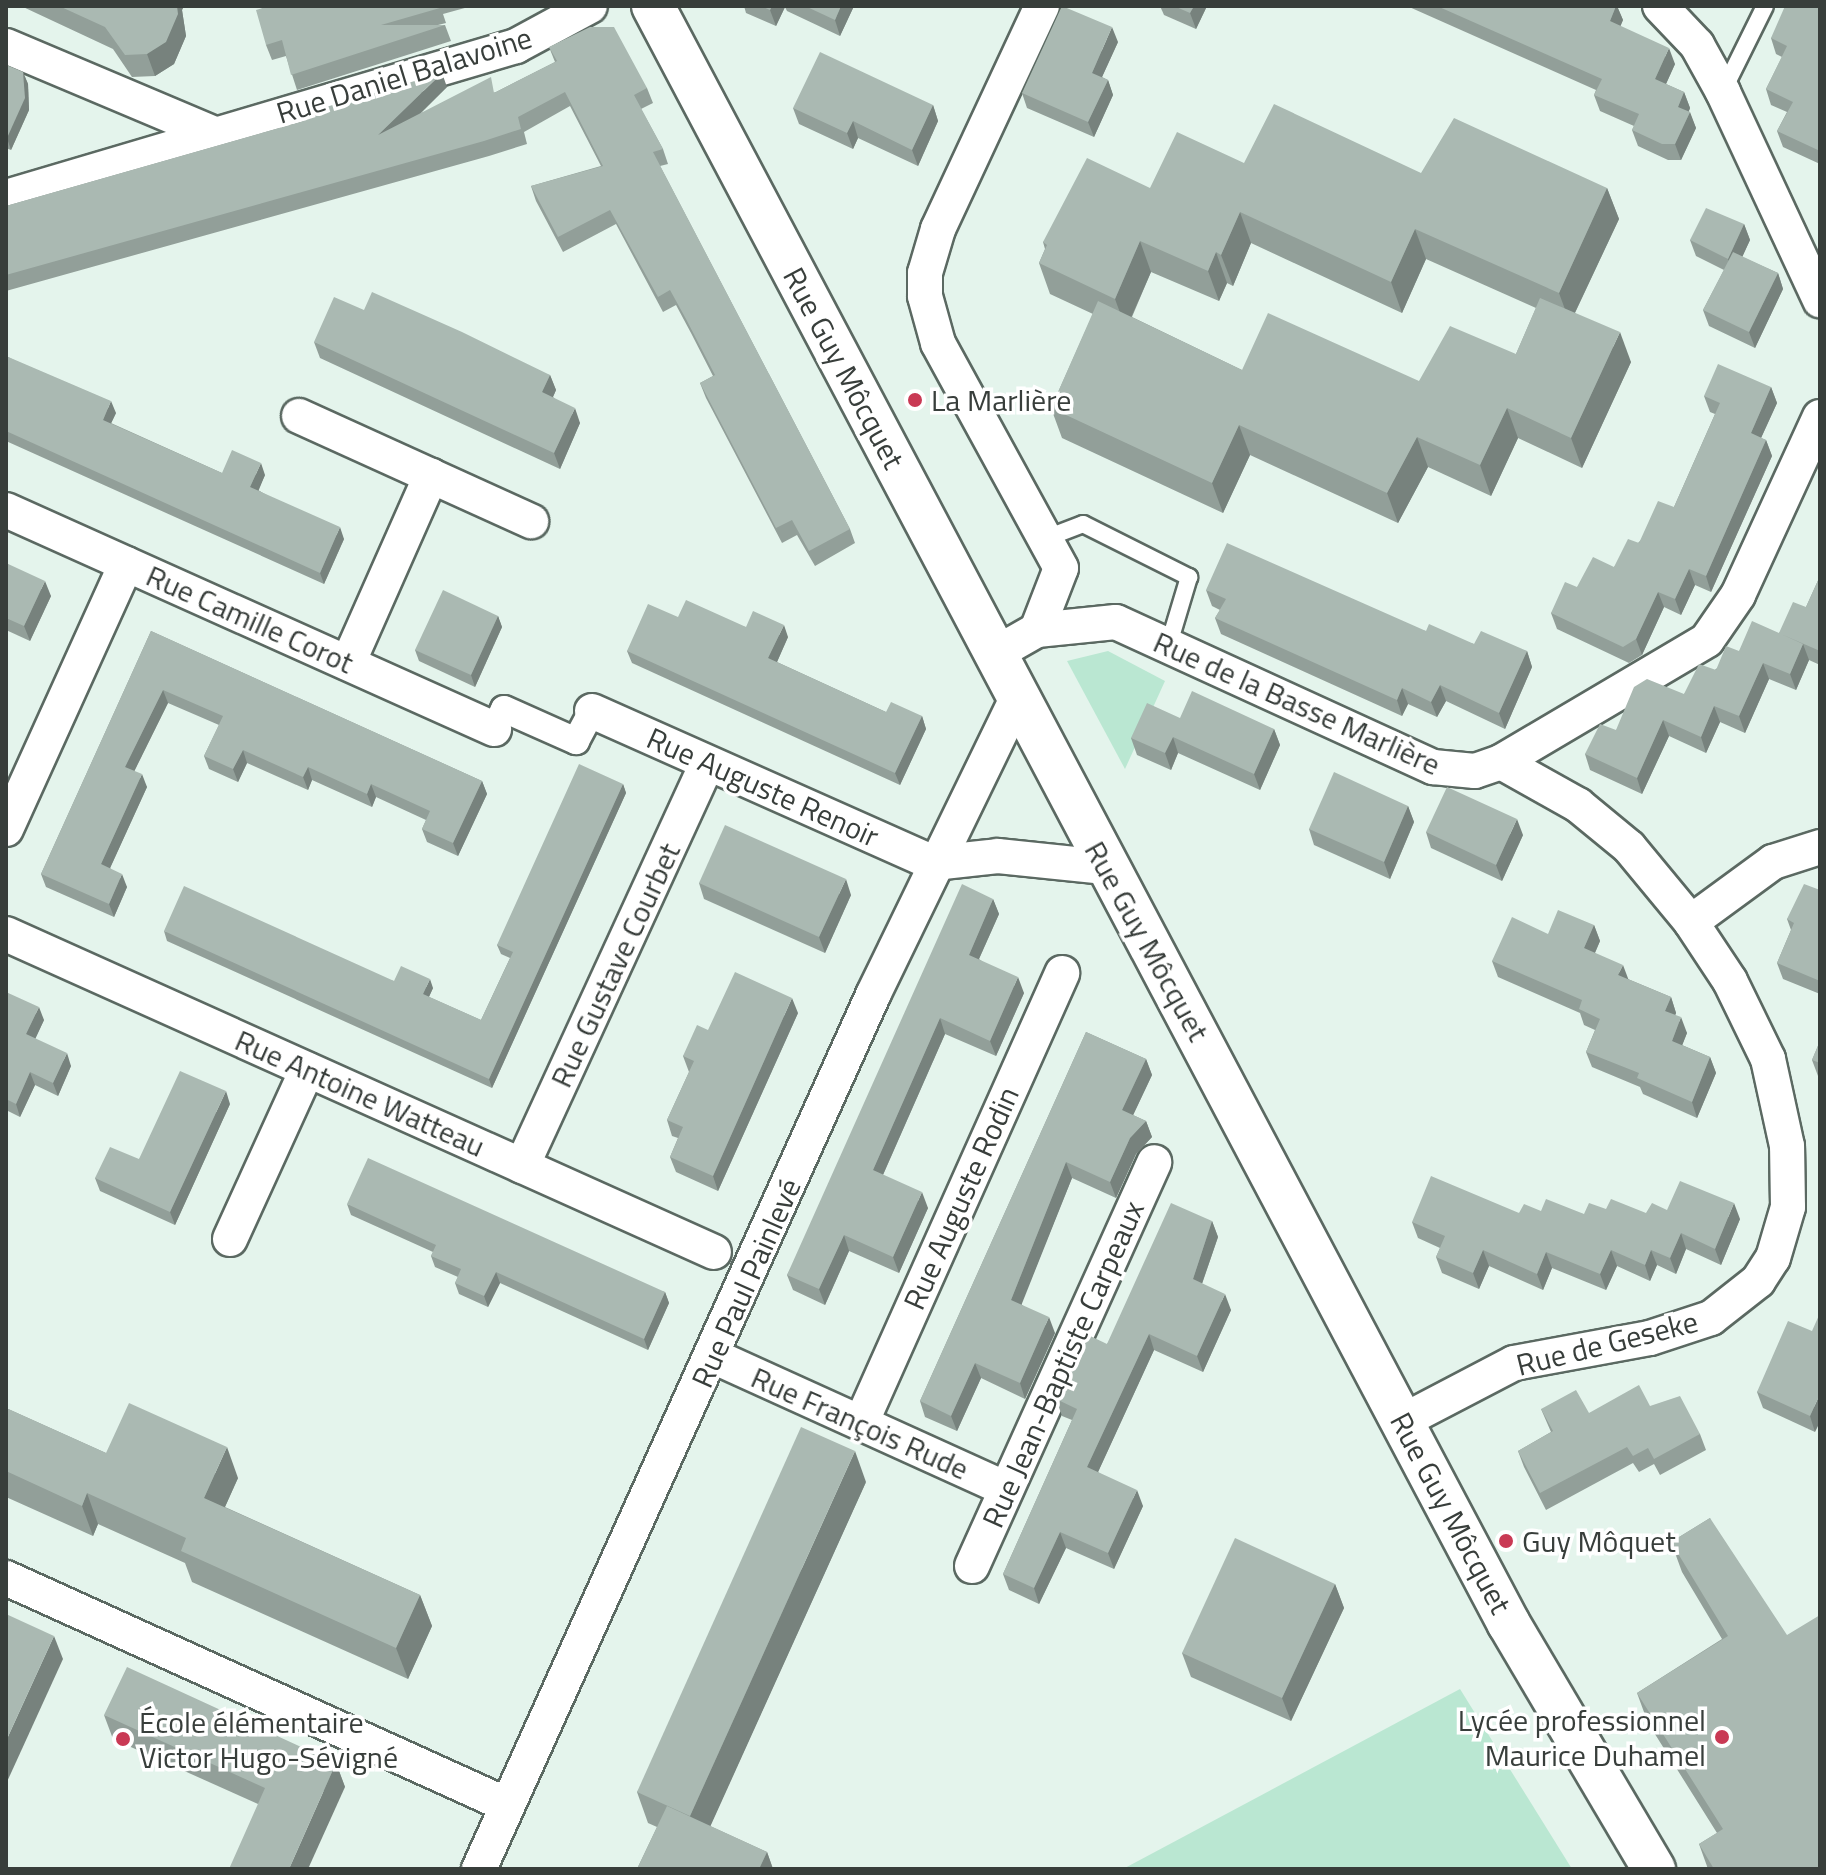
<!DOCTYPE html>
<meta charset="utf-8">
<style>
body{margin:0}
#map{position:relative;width:1826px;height:1875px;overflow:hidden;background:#e4f4ec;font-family:"Titillium Web",sans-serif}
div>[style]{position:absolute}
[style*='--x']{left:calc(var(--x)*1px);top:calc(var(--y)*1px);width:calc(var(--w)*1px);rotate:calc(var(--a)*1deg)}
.green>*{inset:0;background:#bae7d2}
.roads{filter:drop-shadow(2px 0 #5b6962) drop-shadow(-2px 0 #5b6962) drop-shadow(0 2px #5b6962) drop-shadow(0 -2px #5b6962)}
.service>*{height:16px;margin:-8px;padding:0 8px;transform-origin:8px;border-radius:8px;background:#fff}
.pedestrian>*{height:26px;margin:-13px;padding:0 13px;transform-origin:13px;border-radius:13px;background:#fff}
.minor>*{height:34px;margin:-17px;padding:0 17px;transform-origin:17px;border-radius:17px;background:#fff}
.tertiary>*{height:42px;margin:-21px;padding:0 21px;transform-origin:21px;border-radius:21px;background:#fff}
.wall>*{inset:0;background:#929f99}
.shaded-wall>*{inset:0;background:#77827d}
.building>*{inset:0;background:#aab9b2}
.dots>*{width:22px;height:22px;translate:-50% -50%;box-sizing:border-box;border:4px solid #fff;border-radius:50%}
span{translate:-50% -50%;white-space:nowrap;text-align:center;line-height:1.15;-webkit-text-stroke:7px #fff;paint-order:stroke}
.street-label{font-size:30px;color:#383e3b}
.poi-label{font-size:30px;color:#383e3b}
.left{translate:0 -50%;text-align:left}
.right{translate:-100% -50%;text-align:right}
.frame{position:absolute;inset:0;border:8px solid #383e3b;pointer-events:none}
</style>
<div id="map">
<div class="green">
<div style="clip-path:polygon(1108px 651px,1165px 681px,1125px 769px,1067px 661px)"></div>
<div style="clip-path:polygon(1460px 1689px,1572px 1869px,1123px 1869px)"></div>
</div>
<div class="roads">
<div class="service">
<div style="--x:1723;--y:91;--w:95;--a:-63.7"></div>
<div style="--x:1044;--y:539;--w:42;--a:-21"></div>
<div style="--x:1083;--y:524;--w:119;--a:26.6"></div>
<div style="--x:1189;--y:577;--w:73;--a:106.7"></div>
</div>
<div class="pedestrian">
<div style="--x:494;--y:729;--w:22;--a:-63"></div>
<div style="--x:504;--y:709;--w:79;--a:24"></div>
<div style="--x:576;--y:741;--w:34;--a:-62"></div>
</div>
<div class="minor">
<div style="--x:1660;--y:6;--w:54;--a:46.5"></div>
<div style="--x:1697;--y:45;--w:54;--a:61"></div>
<div style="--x:1723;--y:92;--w:230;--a:65"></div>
<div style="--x:6;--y:46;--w:226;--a:22.9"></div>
<div style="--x:6;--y:197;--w:532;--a:-16.49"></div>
<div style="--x:516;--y:46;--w:84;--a:-28.4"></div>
<div style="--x:299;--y:416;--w:255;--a:24.4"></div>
<div style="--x:6;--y:510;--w:535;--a:24.17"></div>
<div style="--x:1037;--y:630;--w:66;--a:-68.8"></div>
<div style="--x:1061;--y:568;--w:256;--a:-118.7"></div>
<div style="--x:938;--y:343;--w:49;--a:-105.5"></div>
<div style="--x:925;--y:296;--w:23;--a:-90"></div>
<div style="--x:925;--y:273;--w:46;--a:-73.5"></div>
<div style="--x:938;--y:229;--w:246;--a:-65"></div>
<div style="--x:993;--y:655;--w:51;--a:-29.6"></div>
<div style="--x:1037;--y:630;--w:79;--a:-5.8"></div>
<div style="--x:1116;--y:622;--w:349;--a:24.6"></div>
<div style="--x:1433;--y:767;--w:42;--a:5.4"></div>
<div style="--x:1475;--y:771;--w:28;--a:-19"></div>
<div style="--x:1501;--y:762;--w:239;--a:-30.6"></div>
<div style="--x:1707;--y:640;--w:55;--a:-55.4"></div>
<div style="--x:1738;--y:595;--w:196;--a:-65.3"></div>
<div style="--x:348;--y:663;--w:205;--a:-66.1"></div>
<div style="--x:592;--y:711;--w:374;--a:24"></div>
<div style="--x:6;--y:829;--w:291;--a:-65.6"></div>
<div style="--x:934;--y:863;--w:64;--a:-6.2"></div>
<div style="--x:998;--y:856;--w:108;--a:5.9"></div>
<div style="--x:1691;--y:922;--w:102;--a:-36.2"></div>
<div style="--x:1773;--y:862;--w:49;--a:-17.7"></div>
<div style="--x:6;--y:934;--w:776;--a:24.19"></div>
<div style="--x:522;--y:1166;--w:443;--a:-65.3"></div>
<div style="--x:230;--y:1239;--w:186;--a:-65.5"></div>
<div style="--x:713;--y:1356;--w:322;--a:24.4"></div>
<div style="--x:1403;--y:1421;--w:125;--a:-27.6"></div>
<div style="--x:1514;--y:1363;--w:138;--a:-10.4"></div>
<div style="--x:1650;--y:1338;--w:64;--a:-18.2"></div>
<div style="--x:1711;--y:1318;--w:60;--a:-38.2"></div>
<div style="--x:1758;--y:1281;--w:27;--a:-57"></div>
<div style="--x:1773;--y:1258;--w:53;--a:-73.6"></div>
<div style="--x:1788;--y:1207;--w:61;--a:-90.9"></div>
<div style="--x:1787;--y:1146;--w:89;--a:-102.3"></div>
<div style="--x:1768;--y:1059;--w:87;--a:-116"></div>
<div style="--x:1730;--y:981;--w:71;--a:-123.5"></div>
<div style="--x:1691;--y:922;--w:97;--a:-129.6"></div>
<div style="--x:1629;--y:847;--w:66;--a:-140.5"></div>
<div style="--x:1578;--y:805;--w:88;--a:-150.8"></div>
<div style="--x:861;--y:1423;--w:493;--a:-65.9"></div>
<div style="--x:972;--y:1566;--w:443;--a:-65.7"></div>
<div style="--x:6;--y:1578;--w:550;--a:24.37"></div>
<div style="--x:479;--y:1869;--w:959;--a:-65.73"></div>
<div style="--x:873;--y:995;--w:329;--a:-64.1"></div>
</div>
<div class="tertiary">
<div style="--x:653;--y:6;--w:1830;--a:62.12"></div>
<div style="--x:1509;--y:1624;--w:285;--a:59.4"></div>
</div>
</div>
<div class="wall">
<div style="clip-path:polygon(21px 6px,184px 6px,182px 10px,186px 36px,174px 64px,155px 76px,132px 77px,113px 49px)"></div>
<div style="clip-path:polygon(269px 6px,472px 6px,443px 14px,446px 23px,438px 25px,445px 25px,451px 41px,297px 90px,286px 56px,272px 60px,266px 45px)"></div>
<div style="clip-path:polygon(744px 6px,854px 6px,840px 36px,787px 11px,785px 7px,776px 26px,746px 13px)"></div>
<div style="clip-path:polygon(1160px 6px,1207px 6px,1196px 29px,1164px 15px)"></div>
<div style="clip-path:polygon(1407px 6px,1617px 6px,1623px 20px,1620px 26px,1675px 64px,1666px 84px,1684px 92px,1690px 108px,1689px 111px,1696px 128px,1681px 160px,1668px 160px,1638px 146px,1632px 130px,1634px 126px,1600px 111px,1594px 95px,1596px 90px)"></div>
<div style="clip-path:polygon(1820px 6px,1820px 164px,1783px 147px,1777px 131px,1787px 112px,1771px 105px,1766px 89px,1782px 57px,1776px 54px,1771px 38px)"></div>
<div style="clip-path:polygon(1118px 42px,1102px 77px,1108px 80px,1113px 95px,1094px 137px,1027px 108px,1022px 93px)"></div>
<div style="clip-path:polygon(549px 47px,647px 88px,653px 103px,641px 109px,663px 149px,668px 164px,660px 166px,850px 529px,855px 543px,815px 566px,797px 535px,782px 543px,706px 398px,700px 383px,713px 376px,691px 333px,676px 305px,663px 312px,616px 224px,563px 252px,536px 201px,531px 186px,601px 166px,570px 106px,524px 132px,527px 144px,489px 156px,6px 291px,6px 206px,304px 121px,447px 87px,421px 113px,496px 92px,555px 62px)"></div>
<div style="clip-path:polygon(6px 65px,23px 72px,28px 84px,29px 110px,11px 150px,6px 148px)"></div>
<div style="clip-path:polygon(933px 105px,938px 121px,918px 166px,858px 138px,853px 149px,799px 124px,793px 108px)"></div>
<div style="clip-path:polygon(evenodd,1244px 163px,1421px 173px,1607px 188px,1619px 219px,1575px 313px,1631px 362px,1582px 468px,1518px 438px,1491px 496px,1428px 467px,1398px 523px,1250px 455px,1223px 513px,1062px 438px,1051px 408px,1093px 314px,1050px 294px,1039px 263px,1045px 249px,1043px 242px,1150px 188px,1244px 163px,1251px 243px,1402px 313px,1426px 259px,1536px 308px,1516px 354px,1419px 381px,1242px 370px,1132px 317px,1151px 272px,1219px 301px,1227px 283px,1233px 286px,1251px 243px)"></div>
<div style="clip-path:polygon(1744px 224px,1750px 240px,1742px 257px,1778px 273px,1783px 289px,1755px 348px,1709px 326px,1703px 310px,1724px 270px,1696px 256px,1690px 240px)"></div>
<div style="clip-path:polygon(314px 342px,550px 375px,556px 390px,553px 397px,580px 423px,560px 469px,320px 358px)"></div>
<div style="clip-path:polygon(6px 356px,116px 413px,111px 423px,222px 473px,265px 475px,258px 490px,344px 539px,324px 584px,6px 441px)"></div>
<div style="clip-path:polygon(1771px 387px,1777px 403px,1761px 438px,1766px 440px,1772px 456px,1711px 592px,1695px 585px,1681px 615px,1664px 607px,1642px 655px,1629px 663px,1557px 629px,1551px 613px,1577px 587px,1614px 567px,1674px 507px,1715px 414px,1710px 412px,1704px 396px)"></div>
<div style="clip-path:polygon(6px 563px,51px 596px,30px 641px,6px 630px)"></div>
<div style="clip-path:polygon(1820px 576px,1820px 665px,1809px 660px,1796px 690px,1769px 679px,1745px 733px,1720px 722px,1706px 753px,1669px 736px,1642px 794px,1590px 770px,1585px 754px,1616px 730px,1684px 694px,1739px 651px,1779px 633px,1806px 607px)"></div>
<div style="clip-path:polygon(1206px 590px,1426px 631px,1474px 644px,1527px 651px,1532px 667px,1505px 729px,1446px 701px,1437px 717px,1408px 704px,1402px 716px,1221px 634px,1215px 618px,1220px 610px,1212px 606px)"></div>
<div style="clip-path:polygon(498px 616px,502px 627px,475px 687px,419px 661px,415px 650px)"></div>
<div style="clip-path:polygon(678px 617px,746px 627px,788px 637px,777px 662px,886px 712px,922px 716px,926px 729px,900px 785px,632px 663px,627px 651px)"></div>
<div style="clip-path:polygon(151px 631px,482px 781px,487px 794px,458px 856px,427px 842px,422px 829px,426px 820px,376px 797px,372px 807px,312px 780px,308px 790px,247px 763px,238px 782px,209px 769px,204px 756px,219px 725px,168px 703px,134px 771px,147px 787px,110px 868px,127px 887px,114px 917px,46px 887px,41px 874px)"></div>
<div style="clip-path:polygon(1180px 718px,1274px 729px,1280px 745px,1260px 790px,1178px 753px,1171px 770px,1137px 755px,1131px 738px)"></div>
<div style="clip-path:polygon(623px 784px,626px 793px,492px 1088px,167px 941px,164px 931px,394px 981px,433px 988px,429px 997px,481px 1020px,510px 958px,501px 954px,497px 945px)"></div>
<div style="clip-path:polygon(1408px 806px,1414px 822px,1390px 879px,1314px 845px,1309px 829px)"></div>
<div style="clip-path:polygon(1426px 832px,1523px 835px,1502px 881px,1431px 848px)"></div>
<div style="clip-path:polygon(699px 883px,851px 895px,825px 953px,704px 899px)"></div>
<div style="clip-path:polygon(1820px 890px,1820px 994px,1783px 979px,1777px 963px,1791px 930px,1787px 919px)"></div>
<div style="clip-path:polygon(993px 899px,999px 914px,979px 959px,1024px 993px,996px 1056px,945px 1034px,883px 1175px,928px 1208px,899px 1273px,849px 1251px,825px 1305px,793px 1290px,787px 1275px)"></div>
<div style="clip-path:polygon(1594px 925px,1600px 941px,1595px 953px,1628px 979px,1671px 997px,1676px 1013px,1675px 1015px,1687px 1033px,1682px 1045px,1710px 1057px,1716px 1073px,1697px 1118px,1643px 1094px,1640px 1087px,1592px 1067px,1586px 1052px,1595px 1030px,1584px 1025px,1580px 1013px,1498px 977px,1492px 961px,1548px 934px)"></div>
<div style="clip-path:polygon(6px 992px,44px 1020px,35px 1039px,71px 1066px,58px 1096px,35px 1085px,20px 1117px,6px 1110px)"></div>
<div style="clip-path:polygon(798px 1013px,718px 1191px,676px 1172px,670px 1157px,678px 1138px,672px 1136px,667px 1120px,689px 1072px,683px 1056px,708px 1030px)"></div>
<div style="clip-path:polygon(1086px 1032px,1146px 1059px,1152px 1075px,1133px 1115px,1146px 1121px,1152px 1137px,1136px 1154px,1116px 1198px,1072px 1178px,1021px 1304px,1055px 1333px,1025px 1399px,981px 1378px,957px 1431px,925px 1417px,920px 1401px)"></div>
<div style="clip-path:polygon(1820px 1041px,1820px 1077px,1818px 1076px,1812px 1060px)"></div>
<div style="clip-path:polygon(230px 1104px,175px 1225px,100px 1191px,95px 1178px,139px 1159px)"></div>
<div style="clip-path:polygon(347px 1204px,665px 1292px,669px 1303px,648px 1350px,500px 1283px,488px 1307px,459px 1294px,455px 1283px,458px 1277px,435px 1267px,431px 1256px,433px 1252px,351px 1215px)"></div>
<div style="clip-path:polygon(1667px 1210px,1740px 1219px,1721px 1265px,1686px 1249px,1676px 1274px,1657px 1265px,1650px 1281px,1617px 1266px,1606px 1290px,1552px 1268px,1543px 1290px,1489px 1266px,1479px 1289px,1442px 1273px,1436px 1257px,1440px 1248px,1418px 1238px,1412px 1222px,1541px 1211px,1584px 1214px,1646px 1213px)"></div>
<div style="clip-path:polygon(1212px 1221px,1218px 1237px,1202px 1284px,1231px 1310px,1203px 1372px,1154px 1350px,1098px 1472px,1143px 1506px,1114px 1569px,1066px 1548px,1039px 1604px,1009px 1590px,1003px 1574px,1072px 1420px,1062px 1416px,1056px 1399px,1107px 1344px)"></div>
<div style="clip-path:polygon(1812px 1331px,1815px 1432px,1763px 1408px,1757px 1392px)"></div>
<div style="clip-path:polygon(1650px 1406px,1700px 1434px,1706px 1450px,1660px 1475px,1654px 1464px,1639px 1472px,1633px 1463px,1546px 1510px,1524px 1467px,1518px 1451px,1551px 1432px,1541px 1409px,1589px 1413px)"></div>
<div style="clip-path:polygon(6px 1408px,106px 1453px,238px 1478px,225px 1507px,420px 1595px,432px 1626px,408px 1679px,192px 1582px,185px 1563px,98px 1524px,93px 1536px,6px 1497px)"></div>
<div style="clip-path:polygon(866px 1482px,710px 1826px,767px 1852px,773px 1869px,637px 1869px,657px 1827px,648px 1823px,637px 1792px)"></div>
<div style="clip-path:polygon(1710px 1518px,1820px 1869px,1708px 1869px,1699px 1844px,1717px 1833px,1648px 1723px,1637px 1693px,1722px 1639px,1682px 1572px,1671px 1542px)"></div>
<div style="clip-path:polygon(1335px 1584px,1344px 1608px,1291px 1721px,1191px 1677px,1182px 1653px)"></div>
<div style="clip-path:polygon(104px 1715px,336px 1763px,345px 1787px,258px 1804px,113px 1739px)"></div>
</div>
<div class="shaded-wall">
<div style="clip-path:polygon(177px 6px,184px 6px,182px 10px,186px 36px,174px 64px,155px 76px,147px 54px)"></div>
<div style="clip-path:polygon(772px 6px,785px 7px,776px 26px,770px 10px)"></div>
<div style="clip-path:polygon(841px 6px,854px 6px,840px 36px,835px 20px)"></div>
<div style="clip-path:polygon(1194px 6px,1207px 6px,1196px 29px,1190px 13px)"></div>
<div style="clip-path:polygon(1616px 6px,1617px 6px,1623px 20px,1616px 37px,1610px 21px)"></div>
<div style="clip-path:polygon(1112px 27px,1118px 42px,1097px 88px,1092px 73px)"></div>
<div style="clip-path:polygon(1669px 48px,1675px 64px,1661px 95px,1655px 79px)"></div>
<div style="clip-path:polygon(23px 72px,28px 84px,29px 110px,11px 150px,7px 138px)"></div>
<div style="clip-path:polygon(442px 73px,447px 87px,383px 150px,378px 135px)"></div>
<div style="clip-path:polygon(1108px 80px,1113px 95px,1094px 137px,1088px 122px)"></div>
<div style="clip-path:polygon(1684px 92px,1690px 108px,1684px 123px,1678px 107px)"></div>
<div style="clip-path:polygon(933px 105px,938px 121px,918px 166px,912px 150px)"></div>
<div style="clip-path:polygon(1690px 112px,1696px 128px,1681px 160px,1675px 144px)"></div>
<div style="clip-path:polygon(853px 121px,858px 138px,853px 149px,847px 133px)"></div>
<div style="clip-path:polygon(1607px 188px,1619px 219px,1570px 323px,1559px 293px)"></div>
<div style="clip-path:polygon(1240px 212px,1251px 243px,1233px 286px,1221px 255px)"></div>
<div style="clip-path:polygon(1744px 224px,1750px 240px,1734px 275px,1728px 259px)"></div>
<div style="clip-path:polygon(1415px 229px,1426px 259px,1402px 313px,1391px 282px)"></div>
<div style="clip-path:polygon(1140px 241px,1151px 272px,1126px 329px,1115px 299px)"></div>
<div style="clip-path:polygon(1216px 252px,1227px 283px,1219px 301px,1208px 271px)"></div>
<div style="clip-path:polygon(1778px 273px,1783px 289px,1755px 348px,1749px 332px)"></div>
<div style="clip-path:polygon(1620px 332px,1631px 362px,1582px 468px,1571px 438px)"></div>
<div style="clip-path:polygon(550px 375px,556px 390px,548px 408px,542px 392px)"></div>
<div style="clip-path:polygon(1771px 387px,1777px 403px,1756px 449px,1751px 433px)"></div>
<div style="clip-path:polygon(111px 401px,116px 413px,107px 432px,103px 420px)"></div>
<div style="clip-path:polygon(575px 408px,580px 423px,560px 469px,554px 453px)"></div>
<div style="clip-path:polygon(1507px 408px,1518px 438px,1491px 496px,1480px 465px)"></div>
<div style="clip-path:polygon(1239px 425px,1250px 455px,1223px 513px,1212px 483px)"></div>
<div style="clip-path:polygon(1417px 437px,1428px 467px,1398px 523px,1387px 493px)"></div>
<div style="clip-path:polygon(1766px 440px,1772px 456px,1711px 592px,1706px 576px)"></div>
<div style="clip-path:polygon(261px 463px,265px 475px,255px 499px,250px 487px)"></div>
<div style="clip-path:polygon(340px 527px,344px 539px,324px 584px,320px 573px)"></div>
<div style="clip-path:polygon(1689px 569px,1695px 585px,1681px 615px,1675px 599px)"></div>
<div style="clip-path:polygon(45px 581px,51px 596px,30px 641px,24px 626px)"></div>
<div style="clip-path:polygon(1658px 592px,1664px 607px,1642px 655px,1636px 639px)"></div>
<div style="clip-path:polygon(498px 616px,502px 627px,475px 687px,471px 675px)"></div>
<div style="clip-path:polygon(784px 625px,788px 637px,773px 671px,768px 658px)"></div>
<div style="clip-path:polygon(1803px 644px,1809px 660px,1796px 690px,1790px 674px)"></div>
<div style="clip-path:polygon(1527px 651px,1532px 667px,1505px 729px,1499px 713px)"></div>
<div style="clip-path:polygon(1763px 663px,1769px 679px,1745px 733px,1739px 716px)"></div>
<div style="clip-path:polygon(1440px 685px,1446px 701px,1437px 717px,1431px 702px)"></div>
<div style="clip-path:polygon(1402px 688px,1408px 704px,1402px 716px,1397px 700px)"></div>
<div style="clip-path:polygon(163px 690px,168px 703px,130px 780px,125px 767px)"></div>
<div style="clip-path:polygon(1714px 706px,1720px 722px,1706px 753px,1701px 737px)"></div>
<div style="clip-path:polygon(922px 716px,926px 729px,900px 785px,895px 773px)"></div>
<div style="clip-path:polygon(1663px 720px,1669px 736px,1642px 794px,1637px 778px)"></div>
<div style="clip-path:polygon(1274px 729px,1280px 745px,1260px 790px,1254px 774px)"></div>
<div style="clip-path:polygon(1173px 737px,1178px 753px,1171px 770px,1165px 753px)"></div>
<div style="clip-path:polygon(243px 750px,247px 763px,238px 782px,233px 769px)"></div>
<div style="clip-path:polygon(308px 767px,312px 780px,308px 790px,303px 777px)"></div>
<div style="clip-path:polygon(142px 774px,147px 787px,106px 877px,101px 864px)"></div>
<div style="clip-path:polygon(482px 781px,487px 794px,458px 856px,453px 843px)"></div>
<div style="clip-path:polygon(371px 784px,376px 797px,372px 807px,367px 794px)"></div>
<div style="clip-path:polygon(623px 784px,626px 793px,492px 1088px,489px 1079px)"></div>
<div style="clip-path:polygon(1408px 806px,1414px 822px,1390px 879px,1384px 862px)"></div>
<div style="clip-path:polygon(1517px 819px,1523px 835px,1502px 881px,1496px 865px)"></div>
<div style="clip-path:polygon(122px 874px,127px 887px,114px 917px,109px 904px)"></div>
<div style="clip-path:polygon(846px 879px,851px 895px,825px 953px,819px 937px)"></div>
<div style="clip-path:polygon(993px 899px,999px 914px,974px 970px,969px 955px)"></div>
<div style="clip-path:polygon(1594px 925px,1600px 941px,1590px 964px,1584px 948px)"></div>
<div style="clip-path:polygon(1623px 965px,1629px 981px,1618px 975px)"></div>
<div style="clip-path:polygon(1018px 977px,1024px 993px,996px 1056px,990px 1041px)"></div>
<div style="clip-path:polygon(430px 979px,433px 988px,426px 1003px,423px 994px)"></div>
<div style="clip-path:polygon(1671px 997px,1676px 1013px,1671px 1026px,1665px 1011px)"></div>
<div style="clip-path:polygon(792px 998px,798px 1013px,718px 1191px,713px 1176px)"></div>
<div style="clip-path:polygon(39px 1007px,44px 1020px,31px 1048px,26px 1034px)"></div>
<div style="clip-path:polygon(1681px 1017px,1687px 1033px,1678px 1056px,1672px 1041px)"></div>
<div style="clip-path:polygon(940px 1018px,945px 1034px,878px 1186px,873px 1170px)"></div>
<div style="clip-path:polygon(67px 1053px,71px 1066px,58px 1096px,53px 1083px)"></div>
<div style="clip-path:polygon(1710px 1057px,1716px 1073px,1697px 1118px,1692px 1102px)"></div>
<div style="clip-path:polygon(1146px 1059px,1152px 1075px,1128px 1126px,1122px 1110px)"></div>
<div style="clip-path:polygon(30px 1072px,35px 1085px,20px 1117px,16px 1104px)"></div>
<div style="clip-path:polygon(226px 1091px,230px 1104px,175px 1225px,170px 1212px)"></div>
<div style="clip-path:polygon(1146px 1121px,1152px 1137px,1136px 1154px,1116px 1198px,1110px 1182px,1130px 1138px)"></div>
<div style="clip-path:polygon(1066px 1162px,1072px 1178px,1017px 1316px,1011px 1300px)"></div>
<div style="clip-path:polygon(922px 1192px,928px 1208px,899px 1273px,893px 1257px)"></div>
<div style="clip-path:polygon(1734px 1203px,1740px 1219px,1721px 1265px,1715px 1249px)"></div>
<div style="clip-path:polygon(1212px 1221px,1218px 1237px,1198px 1295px,1193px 1279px)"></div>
<div style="clip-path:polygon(1681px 1233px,1686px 1249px,1676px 1274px,1670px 1258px)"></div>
<div style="clip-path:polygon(844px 1235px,849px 1251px,825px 1305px,819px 1289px)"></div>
<div style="clip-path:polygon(1483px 1250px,1489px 1266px,1479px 1289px,1473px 1273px)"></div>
<div style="clip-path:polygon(1611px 1250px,1617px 1266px,1606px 1290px,1600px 1274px)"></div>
<div style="clip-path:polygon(1651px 1250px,1657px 1265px,1650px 1281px,1645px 1265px)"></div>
<div style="clip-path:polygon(1546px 1252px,1552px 1268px,1543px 1290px,1537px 1274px)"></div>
<div style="clip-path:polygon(496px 1272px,500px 1283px,488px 1307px,484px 1296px)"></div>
<div style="clip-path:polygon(665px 1292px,669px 1303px,648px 1350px,644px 1339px)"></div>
<div style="clip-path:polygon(1225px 1294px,1231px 1310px,1203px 1372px,1197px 1356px)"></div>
<div style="clip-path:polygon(1049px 1317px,1055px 1333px,1025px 1399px,1020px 1383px)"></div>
<div style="clip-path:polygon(1149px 1334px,1154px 1350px,1093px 1483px,1087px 1467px)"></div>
<div style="clip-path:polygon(975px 1363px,981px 1378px,957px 1431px,951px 1416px)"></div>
<div style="clip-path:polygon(1820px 1394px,1820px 1422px,1815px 1432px,1810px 1416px)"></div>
<div style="clip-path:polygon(227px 1447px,238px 1478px,215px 1529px,204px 1498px)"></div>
<div style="clip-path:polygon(855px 1451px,866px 1482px,701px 1847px,690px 1816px)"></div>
<div style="clip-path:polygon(1137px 1490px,1143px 1506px,1114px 1569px,1108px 1553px)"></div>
<div style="clip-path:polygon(87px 1493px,98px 1524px,93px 1536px,82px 1506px)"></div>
<div style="clip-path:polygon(1060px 1532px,1066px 1548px,1039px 1604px,1034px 1588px)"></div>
<div style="clip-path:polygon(1335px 1584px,1344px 1608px,1291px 1721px,1282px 1698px)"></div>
<div style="clip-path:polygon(420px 1595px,432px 1626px,408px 1679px,396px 1648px)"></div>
<div style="clip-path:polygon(54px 1636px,63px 1659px,6px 1784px,6px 1741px)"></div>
<div style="clip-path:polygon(336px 1763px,345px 1787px,308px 1869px,289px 1869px)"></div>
<div style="clip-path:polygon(767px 1852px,773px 1869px,759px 1869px)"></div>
</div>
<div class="building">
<div style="clip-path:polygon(59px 6px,177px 6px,178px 14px,166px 42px,147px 54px,125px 55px,105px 27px)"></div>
<div style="clip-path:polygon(269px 6px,440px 6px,440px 8px,381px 25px,445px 25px,291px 75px,282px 40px,266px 45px,256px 10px)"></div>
<div style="clip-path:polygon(761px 6px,772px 6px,770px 10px)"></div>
<div style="clip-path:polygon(805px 6px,841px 6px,835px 20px)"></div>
<div style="clip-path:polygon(1062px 6px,1112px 27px,1092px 73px,1108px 80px,1088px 122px,1022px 93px)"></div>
<div style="clip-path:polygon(1174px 6px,1194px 6px,1190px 13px)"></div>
<div style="clip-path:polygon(1437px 6px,1616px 6px,1610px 21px,1669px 48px,1655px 79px,1684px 92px,1678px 107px,1690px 112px,1675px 144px,1662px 144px,1632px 130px,1639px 114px,1594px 95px,1602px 79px)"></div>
<div style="clip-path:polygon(1785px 6px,1820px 6px,1820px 106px,1818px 111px,1820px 112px,1820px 151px,1777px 131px,1793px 102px,1766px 89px,1787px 46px,1771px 38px)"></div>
<div style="clip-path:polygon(590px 27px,614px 27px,647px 88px,634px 95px,663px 149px,653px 152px,850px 529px,809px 551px,792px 520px,776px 528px,700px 383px,715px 375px,686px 319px,670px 290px,658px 297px,610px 210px,558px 237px,531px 186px,603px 166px,565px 92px,518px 117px,521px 129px,484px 141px,6px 275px,6px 206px,304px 121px,302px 114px,442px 73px,378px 135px,491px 77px,494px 93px,557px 61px,549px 47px)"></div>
<div style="clip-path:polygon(820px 52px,933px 105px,912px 150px,853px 121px,847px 133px,793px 108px)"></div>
<div style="clip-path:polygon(6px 65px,23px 72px,25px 98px,7px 138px)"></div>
<div style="clip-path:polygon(1274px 104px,1421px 173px,1454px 118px,1607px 188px,1559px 293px,1415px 229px,1391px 282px,1240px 212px,1221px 255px,1216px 252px,1208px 271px,1140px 241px,1115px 299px,1039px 263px,1047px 245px,1043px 242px,1087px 158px,1150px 188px,1177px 132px,1244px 163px)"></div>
<div style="clip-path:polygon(1706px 208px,1744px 224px,1728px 259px,1690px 240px)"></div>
<div style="clip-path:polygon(1733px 252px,1778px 273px,1749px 332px,1703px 310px)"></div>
<div style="clip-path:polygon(372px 292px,462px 332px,550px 375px,542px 392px,575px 408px,554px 453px,314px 342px,334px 297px,364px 310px)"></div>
<div style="clip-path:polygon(1540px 298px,1620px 332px,1571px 438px,1507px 408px,1480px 465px,1417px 437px,1387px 493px,1239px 425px,1212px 483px,1051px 408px,1098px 301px,1242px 370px,1268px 313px,1419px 381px,1450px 326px,1516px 354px)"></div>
<div style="clip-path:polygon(6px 356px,111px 401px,103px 420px,222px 473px,232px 450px,261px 463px,250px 487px,340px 527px,320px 573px,6px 431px)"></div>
<div style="clip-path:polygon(1718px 364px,1771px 387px,1751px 433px,1766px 440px,1706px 576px,1689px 569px,1675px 599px,1658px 592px,1636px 639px,1623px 647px,1551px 613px,1565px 582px,1577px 587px,1593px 557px,1614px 567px,1628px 539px,1639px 543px,1658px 501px,1674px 507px,1720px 403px,1704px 396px)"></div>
<div style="clip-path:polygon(1227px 543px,1426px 631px,1429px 624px,1474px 644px,1481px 631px,1527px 651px,1499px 713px,1440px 685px,1431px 702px,1402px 688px,1397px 700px,1215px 618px,1226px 599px,1206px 590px)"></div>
<div style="clip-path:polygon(6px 563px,45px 581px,24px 626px,6px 618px)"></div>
<div style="clip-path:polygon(1820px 576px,1820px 651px,1781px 634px,1803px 644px,1790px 674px,1763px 663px,1739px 716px,1714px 706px,1701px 737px,1663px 720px,1637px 778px,1585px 754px,1600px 724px,1616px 730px,1634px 687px,1647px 679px,1684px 694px,1699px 664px,1716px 670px,1726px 646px,1739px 651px,1752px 621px,1779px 633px,1793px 602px,1806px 607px)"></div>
<div style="clip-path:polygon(443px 590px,498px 616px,471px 675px,415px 650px)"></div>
<div style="clip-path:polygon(686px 600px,746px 627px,753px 611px,784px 625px,768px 658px,886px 712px,891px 702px,922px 716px,895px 773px,627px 651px,648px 604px,678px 617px)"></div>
<div style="clip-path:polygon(151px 631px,482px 781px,453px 843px,422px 829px,430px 811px,371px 784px,367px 794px,308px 767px,303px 777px,243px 750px,233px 769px,204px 756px,223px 716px,163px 690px,125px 767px,142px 774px,101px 864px,122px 874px,109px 904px,41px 874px)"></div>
<div style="clip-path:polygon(1192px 691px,1274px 729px,1254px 774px,1173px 737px,1165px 753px,1131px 738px,1147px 703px,1180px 718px)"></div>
<div style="clip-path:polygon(579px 764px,623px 784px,489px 1079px,164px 931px,184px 886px,394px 981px,401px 966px,430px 979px,423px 994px,481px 1020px,513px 952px,497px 945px)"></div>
<div style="clip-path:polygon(1334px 772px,1408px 806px,1384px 862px,1309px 829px)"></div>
<div style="clip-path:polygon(1447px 787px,1517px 819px,1496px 865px,1426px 832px)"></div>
<div style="clip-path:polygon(725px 825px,846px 879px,819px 937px,699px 883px)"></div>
<div style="clip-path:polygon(962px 884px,993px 899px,969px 955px,1018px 977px,990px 1041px,940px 1018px,873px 1170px,922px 1192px,893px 1257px,844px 1235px,819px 1289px,787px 1275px)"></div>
<div style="clip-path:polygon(1804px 884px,1820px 890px,1820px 981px,1777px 963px,1794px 923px,1787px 919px)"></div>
<div style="clip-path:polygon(1558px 910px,1594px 925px,1584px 948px,1623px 965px,1618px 975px,1671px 997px,1665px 1011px,1681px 1017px,1672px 1041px,1710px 1057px,1692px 1102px,1637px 1078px,1639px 1073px,1586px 1052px,1600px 1019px,1579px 1009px,1582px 1000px,1492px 961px,1512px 917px,1548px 934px)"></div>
<div style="clip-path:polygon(735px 972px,792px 998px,713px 1176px,670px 1157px,683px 1127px,667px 1120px,694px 1061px,683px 1056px,697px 1025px,708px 1030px)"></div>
<div style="clip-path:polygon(6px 992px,39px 1007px,26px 1034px,67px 1053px,53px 1083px,30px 1072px,16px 1104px,6px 1099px)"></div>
<div style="clip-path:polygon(1086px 1032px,1146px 1059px,1122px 1110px,1146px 1121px,1130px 1138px,1110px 1182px,1066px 1162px,1011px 1300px,1049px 1317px,1020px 1383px,975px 1363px,951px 1416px,920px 1401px)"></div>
<div style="clip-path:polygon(1820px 1041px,1820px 1063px,1812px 1060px)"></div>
<div style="clip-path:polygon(180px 1071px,226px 1091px,170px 1212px,95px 1178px,110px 1147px,139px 1159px)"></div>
<div style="clip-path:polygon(368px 1158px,665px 1292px,644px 1339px,496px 1272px,484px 1296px,455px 1283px,461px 1269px,431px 1256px,436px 1245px,347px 1204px)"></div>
<div style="clip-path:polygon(1431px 1176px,1519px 1213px,1524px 1204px,1541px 1211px,1546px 1199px,1584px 1214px,1589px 1203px,1606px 1209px,1611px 1199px,1646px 1213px,1652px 1203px,1667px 1210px,1680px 1181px,1734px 1203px,1715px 1249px,1681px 1233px,1670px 1258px,1651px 1250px,1645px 1265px,1611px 1250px,1600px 1274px,1546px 1252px,1537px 1274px,1483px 1250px,1473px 1273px,1436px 1257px,1445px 1236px,1412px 1222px)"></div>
<div style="clip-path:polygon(1171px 1203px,1212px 1221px,1193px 1279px,1225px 1294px,1197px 1356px,1149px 1334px,1087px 1467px,1137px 1490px,1108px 1553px,1060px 1532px,1034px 1588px,1003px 1574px,1077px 1409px,1056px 1399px,1086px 1334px,1107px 1344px)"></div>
<div style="clip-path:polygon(1820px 1313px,1820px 1394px,1810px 1416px,1757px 1392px,1788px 1321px,1812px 1331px)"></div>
<div style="clip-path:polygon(1639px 1385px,1650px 1406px,1680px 1396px,1700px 1434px,1654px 1459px,1648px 1448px,1633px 1456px,1627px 1447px,1540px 1493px,1518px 1451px,1553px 1431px,1541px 1409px,1576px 1390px,1589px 1413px)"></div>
<div style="clip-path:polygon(129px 1403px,227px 1447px,204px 1498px,420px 1595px,396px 1648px,181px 1551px,186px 1538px,87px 1493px,82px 1506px,6px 1471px,6px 1408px,106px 1453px)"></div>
<div style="clip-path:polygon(801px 1427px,855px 1451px,690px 1816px,637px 1792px)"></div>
<div style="clip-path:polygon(1710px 1518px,1787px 1635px,1820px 1615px,1820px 1812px,1818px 1813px,1820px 1817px,1820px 1869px,1714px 1869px,1699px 1844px,1723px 1829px,1637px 1693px,1728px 1636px,1671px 1542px)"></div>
<div style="clip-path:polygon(1235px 1538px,1335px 1584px,1282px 1698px,1182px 1653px)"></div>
<div style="clip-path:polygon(6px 1614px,54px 1636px,6px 1741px)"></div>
<div style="clip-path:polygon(127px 1667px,336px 1763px,289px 1869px,229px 1869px,265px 1788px,104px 1715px)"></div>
<div style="clip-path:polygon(667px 1806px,767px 1852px,759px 1869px,637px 1869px)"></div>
</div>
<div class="dots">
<div style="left:915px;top:400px;background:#c93954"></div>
<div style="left:1506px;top:1541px;background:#c93954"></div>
<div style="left:1722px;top:1737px;background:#c93954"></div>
<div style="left:123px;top:1739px;background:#c93954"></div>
</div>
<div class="street-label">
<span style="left:404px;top:75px;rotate:-17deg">Rue Daniel Balavoine</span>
<span style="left:844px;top:368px;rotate:62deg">Rue Guy Môcquet</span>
<span style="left:250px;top:619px;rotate:24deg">Rue Camille Corot</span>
<span style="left:1297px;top:703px;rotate:24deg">Rue de la Basse Marlière</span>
<span style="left:763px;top:787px;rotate:24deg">Rue Auguste Renoir</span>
<span style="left:1147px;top:941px;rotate:61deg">Rue Guy Môcquet</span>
<span style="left:615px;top:965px;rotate:-65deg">Rue Gustave Courbet</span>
<span style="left:360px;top:1093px;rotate:24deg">Rue Antoine Watteau</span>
<span style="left:961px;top:1198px;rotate:-66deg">Rue Auguste Rodin</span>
<span style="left:746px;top:1283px;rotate:-66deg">Rue Paul Painlevé</span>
<span style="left:1607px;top:1343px;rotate:-14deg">Rue de Geseke</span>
<span style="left:1063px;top:1364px;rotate:-66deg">Rue Jean-Baptiste Carpeaux</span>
<span style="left:860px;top:1423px;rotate:24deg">Rue François Rude</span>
<span style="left:1451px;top:1513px;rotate:62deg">Rue Guy Môcquet</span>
</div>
<div class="poi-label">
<span class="left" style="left:931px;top:400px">La Marlière</span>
<span class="left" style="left:1522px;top:1541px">Guy Môquet</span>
<span class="right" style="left:1706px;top:1737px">Lycée professionnel<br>Maurice Duhamel</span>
<span class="left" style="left:139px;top:1739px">École élémentaire<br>Victor Hugo-Sévigné</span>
</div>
<div class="frame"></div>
</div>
